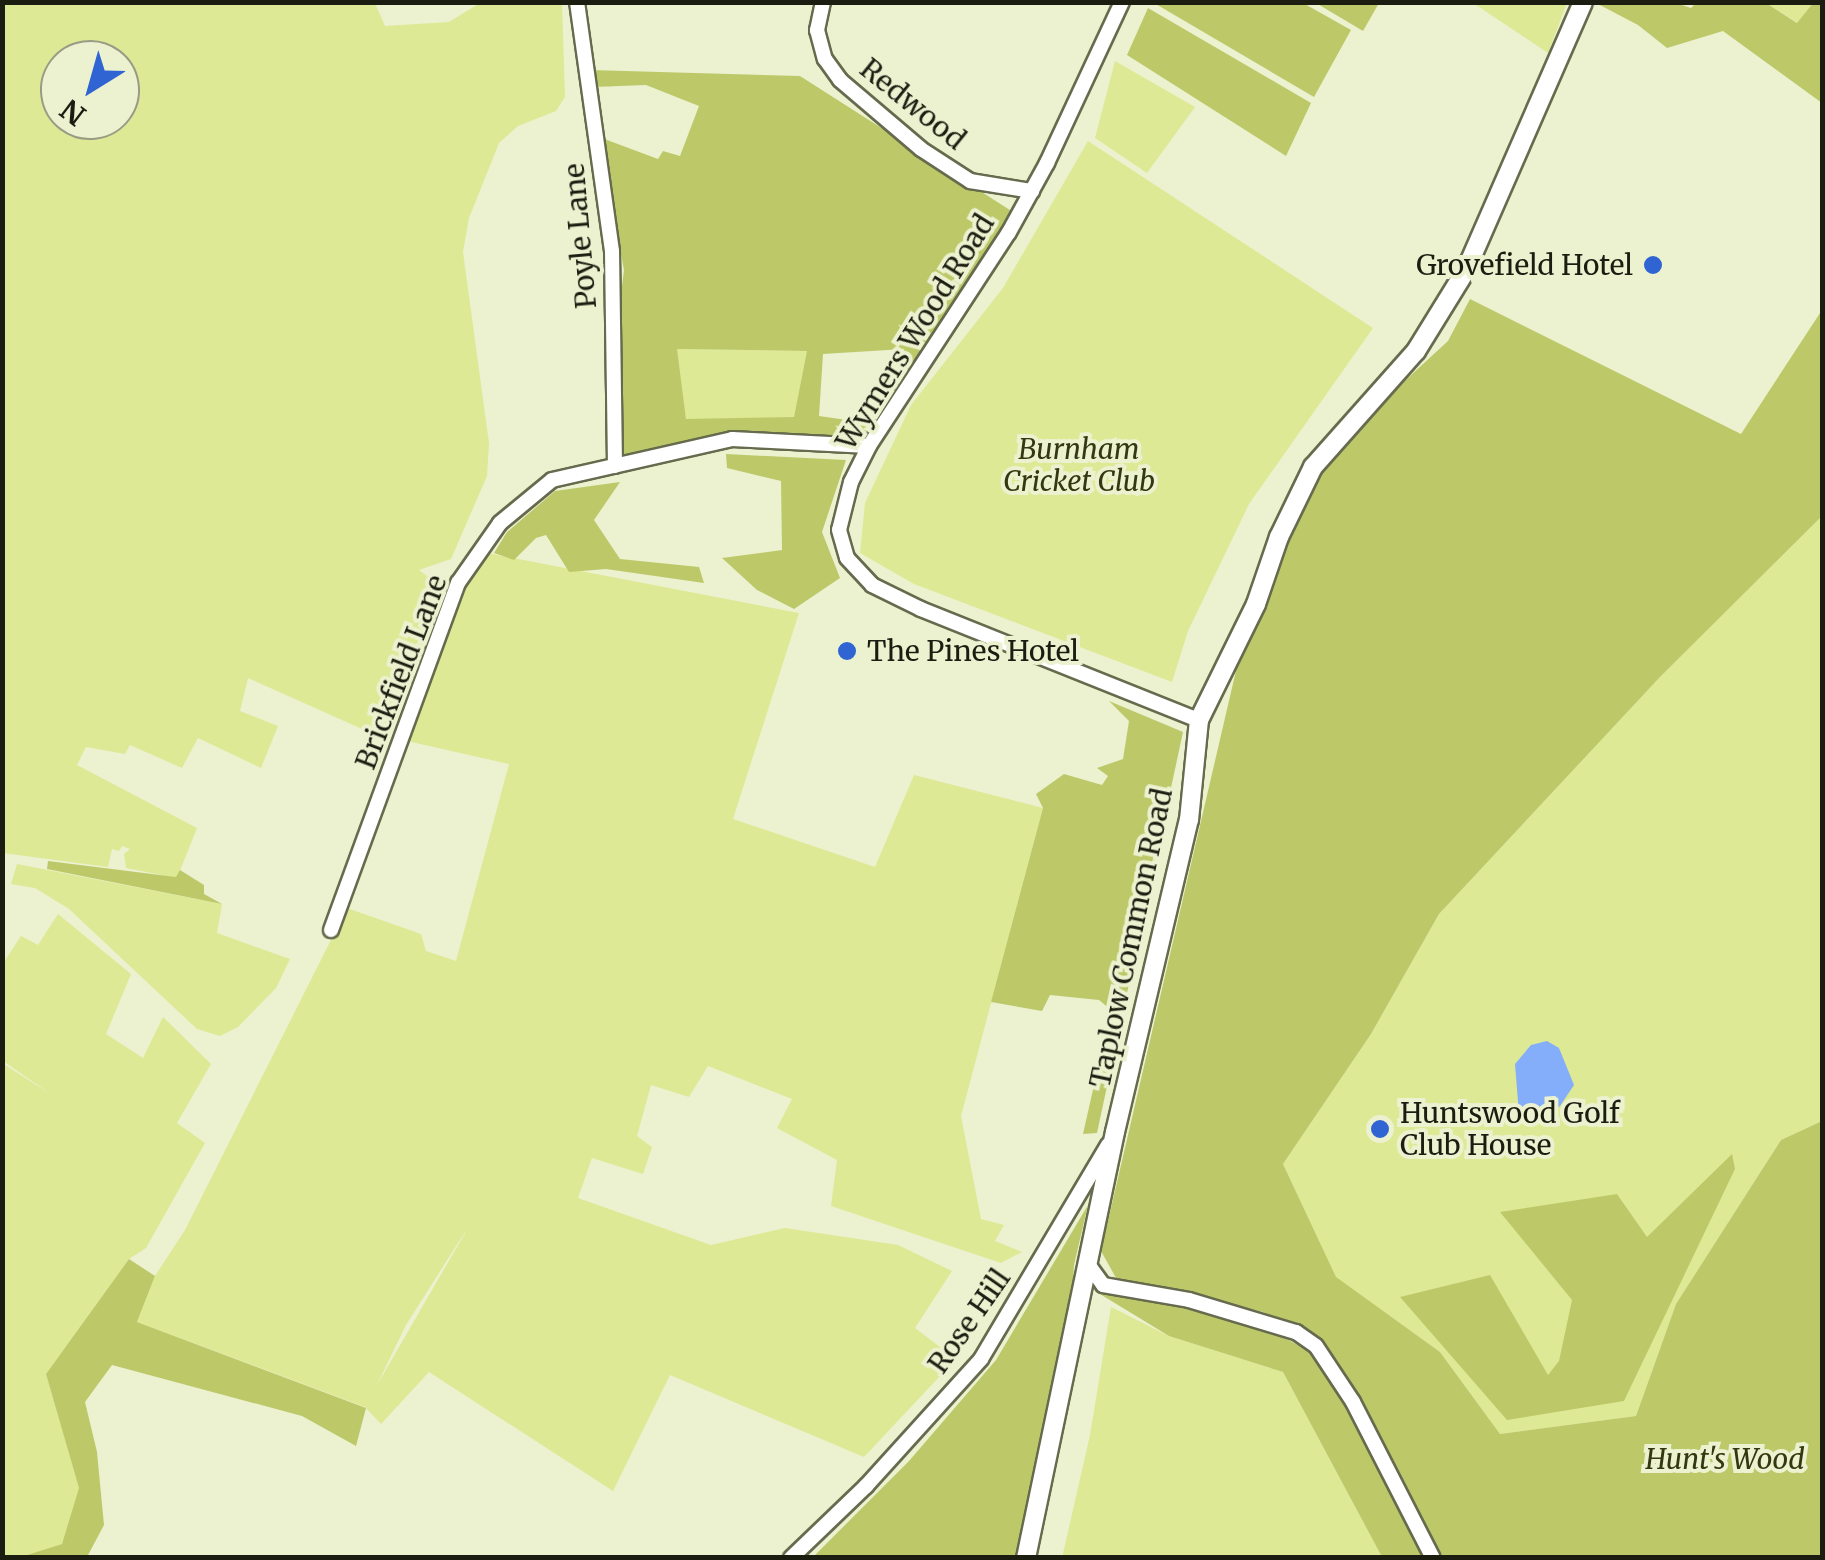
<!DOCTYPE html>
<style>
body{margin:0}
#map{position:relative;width:1825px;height:1560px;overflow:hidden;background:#ecf1d0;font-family:Merriweather,serif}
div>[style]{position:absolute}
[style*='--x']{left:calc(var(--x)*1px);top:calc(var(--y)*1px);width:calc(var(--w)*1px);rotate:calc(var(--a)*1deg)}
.green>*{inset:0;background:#dee995}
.forest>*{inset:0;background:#bdc969}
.water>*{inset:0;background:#84adfa}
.roads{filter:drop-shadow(2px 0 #676b4e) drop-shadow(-2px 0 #676b4e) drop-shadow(0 2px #676b4e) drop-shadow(0 -2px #676b4e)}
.minor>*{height:14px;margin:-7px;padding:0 7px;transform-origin:7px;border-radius:7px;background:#fff}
.tertiary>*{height:18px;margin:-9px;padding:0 9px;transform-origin:9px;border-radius:9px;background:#fff}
.dots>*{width:28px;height:28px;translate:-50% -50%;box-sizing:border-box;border:5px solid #ecf1d0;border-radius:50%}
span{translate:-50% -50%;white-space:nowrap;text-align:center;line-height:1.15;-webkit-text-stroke:8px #ecf1d0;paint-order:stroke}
.street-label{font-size:28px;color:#1c1d11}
.poi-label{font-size:28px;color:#1c1d11}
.right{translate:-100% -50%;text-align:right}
.left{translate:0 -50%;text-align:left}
.park-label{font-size:28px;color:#343810;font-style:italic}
.frame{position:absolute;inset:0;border:5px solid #1c1d11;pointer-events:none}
.north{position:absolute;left:40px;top:40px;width:100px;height:100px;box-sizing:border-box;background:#ecf1d0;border:2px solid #999c84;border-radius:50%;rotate:217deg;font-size:28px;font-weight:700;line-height:40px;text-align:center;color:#1c1d11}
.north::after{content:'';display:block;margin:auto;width:35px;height:45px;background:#2f64d2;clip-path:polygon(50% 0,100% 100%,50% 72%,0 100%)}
</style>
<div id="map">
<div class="green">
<div style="clip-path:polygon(evenodd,2px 3px,375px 3px,385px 26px,449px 22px,480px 3px,562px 3px,565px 97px,556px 111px,518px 126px,499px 143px,469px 218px,463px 252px,489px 443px,487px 476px,451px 559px,419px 570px,444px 589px,389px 741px,248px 678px,240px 711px,278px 726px,261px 768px,198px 738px,182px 768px,130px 745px,125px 754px,86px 747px,77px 765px,197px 828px,177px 878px,126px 868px,124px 854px,130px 849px,122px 846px,119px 851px,112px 849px,108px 867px,3px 853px,2px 3px,60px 60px,120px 60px,120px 120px,60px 120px,60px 60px)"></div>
<div style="clip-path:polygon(1473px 3px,1567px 2px,1567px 3px,1548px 53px)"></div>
<div style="clip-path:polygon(1766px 3px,1813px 3px,1798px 23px)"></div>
<div style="clip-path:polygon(1115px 61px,1195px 107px,1147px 173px,1095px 138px)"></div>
<div style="clip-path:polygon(1088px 141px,1373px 328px,1249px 504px,1188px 631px,1172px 682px,914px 584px,860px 553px,865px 503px,911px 405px,1003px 288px)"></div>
<div style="clip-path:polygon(676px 349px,808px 351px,794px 417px,686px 420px)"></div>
<div style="clip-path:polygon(1822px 516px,1822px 1121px,1781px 1140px,1676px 1304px,1636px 1416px,1500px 1434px,1440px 1352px,1336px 1278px,1283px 1164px,1371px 1034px,1439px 914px,1660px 677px)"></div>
<div style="clip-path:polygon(evenodd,487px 553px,799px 613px,733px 819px,875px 867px,914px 775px,1043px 808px,961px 1116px,981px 1219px,1004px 1225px,995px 1241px,1022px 1252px,1001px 1263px,831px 1206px,837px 1160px,777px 1128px,792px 1099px,708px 1066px,689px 1097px,651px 1085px,637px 1136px,652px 1147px,643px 1174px,592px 1158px,578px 1198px,711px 1245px,785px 1228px,898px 1245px,952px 1271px,915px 1328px,956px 1359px,864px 1457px,670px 1375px,613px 1491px,429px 1372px,381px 1424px,365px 1407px,137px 1322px,155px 1276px,185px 1230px,347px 908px,421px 934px,426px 951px,456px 961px,509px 764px,407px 741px,465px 585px,487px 553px,465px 1232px,465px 1233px,377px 1385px,406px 1325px,465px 1232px)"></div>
<div style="clip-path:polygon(17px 864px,222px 904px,217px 933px,290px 959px,276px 988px,238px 1027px,220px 1036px,197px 1029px,69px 909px,35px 888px,11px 884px)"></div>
<div style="clip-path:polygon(58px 914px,131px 974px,106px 1034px,143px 1058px,163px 1017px,211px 1064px,177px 1123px,205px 1143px,146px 1248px,129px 1259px,46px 1374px,80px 1488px,66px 1537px,62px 1544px,21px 1558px,2px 1557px,2px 1063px,52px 1095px,3px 1061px,2px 965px,21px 936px,38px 945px)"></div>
<div style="clip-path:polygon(1111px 1307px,1169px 1336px,1283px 1372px,1382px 1557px,1062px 1558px,1090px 1435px)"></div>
</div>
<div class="forest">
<div style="clip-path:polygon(1154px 3px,1303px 3px,1351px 30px,1314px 97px)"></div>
<div style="clip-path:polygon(1316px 3px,1379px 3px,1363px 31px)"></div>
<div style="clip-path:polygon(1596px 3px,1676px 3px,1691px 8px,1696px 3px,1766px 3px,1797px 23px,1813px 3px,1822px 3px,1822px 103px,1723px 31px,1667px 48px,1638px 25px)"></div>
<div style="clip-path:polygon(1148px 8px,1311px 103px,1286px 156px,1127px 55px)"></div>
<div style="clip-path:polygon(evenodd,590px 70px,800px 76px,1013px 212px,872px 435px,730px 435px,619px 461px,617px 327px,624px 270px,599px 137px,658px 159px,663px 151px,680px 156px,699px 106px,646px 85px,593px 87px,590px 70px,677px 349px,807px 351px,794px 417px,686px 419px,677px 349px,590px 70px,904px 349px,889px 390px,868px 423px,819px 416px,823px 354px,904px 349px)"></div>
<div style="clip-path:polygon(1470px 299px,1741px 434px,1822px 310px,1822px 516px,1660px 677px,1439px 914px,1371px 1034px,1283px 1164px,1336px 1277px,1440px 1352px,1500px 1434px,1636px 1416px,1676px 1304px,1781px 1140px,1822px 1121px,1822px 1557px,1439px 1557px,1369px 1421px,1319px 1338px,1263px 1312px,1116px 1278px,1101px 1251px,1238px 662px,1321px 458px,1448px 341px)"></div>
<div style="clip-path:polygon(726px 454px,846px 460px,822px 532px,840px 578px,794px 609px,757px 590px,722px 558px,782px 550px,781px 481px,727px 468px)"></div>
<div style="clip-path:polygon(620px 482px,594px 520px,620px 559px,699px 567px,704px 583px,606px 569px,569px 572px,546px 535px,536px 538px,514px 560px,494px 553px,507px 532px,555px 491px)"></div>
<div style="clip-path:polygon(1109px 701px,1183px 732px,1097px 1133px,1083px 1134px,1111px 1010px,1099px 1000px,1050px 995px,1042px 1011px,991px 1002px,1043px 808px,1036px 794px,1064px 774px,1102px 785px,1108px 776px,1097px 768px,1123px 759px,1129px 721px)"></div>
<div style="clip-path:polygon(48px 861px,176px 877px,180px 870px,204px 885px,204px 894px,222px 904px,47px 869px)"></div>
<div style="clip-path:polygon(1732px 1154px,1735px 1169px,1624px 1401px,1507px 1420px,1400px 1297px,1490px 1275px,1548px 1375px,1559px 1361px,1572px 1300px,1500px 1212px,1617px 1194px,1647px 1237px)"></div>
<div style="clip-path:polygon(1088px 1205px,1074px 1265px,1065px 1424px,1017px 1557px,812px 1558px,909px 1461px,996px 1360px)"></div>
<div style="clip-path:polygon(129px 1259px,155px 1276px,137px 1322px,366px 1408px,356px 1446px,302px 1416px,112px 1365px,85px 1402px,97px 1452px,104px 1525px,87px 1557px,21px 1557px,62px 1544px,79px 1488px,46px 1374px)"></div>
<div style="clip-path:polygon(1095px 1291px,1164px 1299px,1275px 1332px,1306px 1350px,1321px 1364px,1382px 1469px,1426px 1557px,1382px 1557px,1283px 1372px,1169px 1336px)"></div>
</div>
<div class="water">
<div style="clip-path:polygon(1547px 1041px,1559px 1048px,1574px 1085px,1560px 1106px,1542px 1120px,1519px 1114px,1515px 1064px,1531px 1045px)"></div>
</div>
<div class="roads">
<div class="minor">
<div style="--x:577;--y:2;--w:251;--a:82"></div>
<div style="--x:612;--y:251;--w:215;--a:89.2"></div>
<div style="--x:823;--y:2;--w:29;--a:102"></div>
<div style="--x:817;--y:30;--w:30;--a:75"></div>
<div style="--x:825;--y:59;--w:26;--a:54"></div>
<div style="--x:840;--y:80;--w:106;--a:40.4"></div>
<div style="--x:921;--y:149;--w:59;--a:33.1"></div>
<div style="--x:970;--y:181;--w:63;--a:9.2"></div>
<div style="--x:1122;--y:2;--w:178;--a:115"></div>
<div style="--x:1047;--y:163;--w:79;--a:118.8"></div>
<div style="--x:1009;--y:232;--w:256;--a:123.2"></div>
<div style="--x:869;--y:446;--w:40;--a:116.6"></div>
<div style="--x:851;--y:482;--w:49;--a:104"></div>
<div style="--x:839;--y:530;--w:29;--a:74"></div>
<div style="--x:847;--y:558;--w:37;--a:47"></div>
<div style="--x:872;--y:585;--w:55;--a:26.1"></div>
<div style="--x:921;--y:609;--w:299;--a:21.8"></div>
<div style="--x:331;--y:930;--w:370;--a:-69.9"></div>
<div style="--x:458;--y:583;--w:73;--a:-55"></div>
<div style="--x:500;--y:523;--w:67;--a:-39.6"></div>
<div style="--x:552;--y:480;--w:185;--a:-12.8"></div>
<div style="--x:732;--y:439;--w:137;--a:2.9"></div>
<div style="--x:1088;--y:1264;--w:26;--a:54"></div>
<div style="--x:1103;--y:1285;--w:87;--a:9.9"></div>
<div style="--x:1189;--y:1300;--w:112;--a:16.7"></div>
<div style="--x:1296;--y:1332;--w:24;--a:35"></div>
<div style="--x:1316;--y:1346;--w:67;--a:56.5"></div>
<div style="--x:1353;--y:1402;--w:175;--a:62.9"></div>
<div style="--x:791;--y:1558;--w:104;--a:-43.8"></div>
<div style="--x:866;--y:1486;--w:171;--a:-47.8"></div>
<div style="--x:981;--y:1359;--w:249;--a:-59.3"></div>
</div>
<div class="tertiary">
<div style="--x:1026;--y:1558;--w:435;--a:-78.2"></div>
<div style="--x:1115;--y:1132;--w:321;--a:-76.7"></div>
<div style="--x:1189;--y:820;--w:100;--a:-84.3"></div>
<div style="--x:1199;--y:720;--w:129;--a:-63.8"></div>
<div style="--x:1256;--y:604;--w:71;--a:-71.1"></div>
<div style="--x:1279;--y:537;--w:78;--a:-64.1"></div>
<div style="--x:1313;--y:467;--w:155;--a:-48.4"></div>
<div style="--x:1416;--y:351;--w:95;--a:-58.3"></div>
<div style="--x:1466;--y:270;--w:292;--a:-66.4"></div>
</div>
</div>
<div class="dots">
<div style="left:1653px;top:265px;background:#2f64d2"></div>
<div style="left:847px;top:651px;background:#2f64d2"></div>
<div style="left:1380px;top:1129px;background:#2f64d2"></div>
</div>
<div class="street-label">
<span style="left:913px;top:104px;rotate:39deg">Redwood</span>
<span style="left:580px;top:236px;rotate:-95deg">Poyle Lane</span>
<span style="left:915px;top:332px;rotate:-58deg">Wymers Wood Road</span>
<span style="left:401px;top:672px;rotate:-69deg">Brickfield Lane</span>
<span style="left:1131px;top:938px;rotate:-78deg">Taplow Common Road</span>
<span style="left:969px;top:1321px;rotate:-55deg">Rose Hill</span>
</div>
<div class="poi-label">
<span class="right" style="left:1633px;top:265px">Grovefield Hotel</span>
<span class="left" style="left:867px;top:651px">The Pines Hotel</span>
<span class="left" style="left:1400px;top:1129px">Huntswood Golf<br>Club House</span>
</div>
<div class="park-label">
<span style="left:1079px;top:465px">Burnham<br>Cricket Club</span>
<span style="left:1725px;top:1459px">Hunt's Wood</span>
</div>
<div class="frame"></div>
<div class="north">N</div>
</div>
